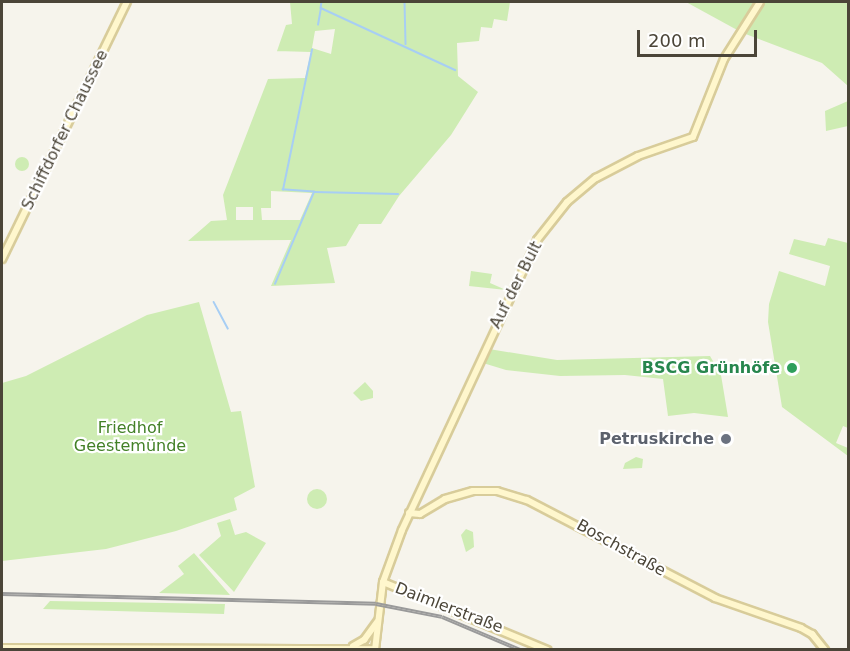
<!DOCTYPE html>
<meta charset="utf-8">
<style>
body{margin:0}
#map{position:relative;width:850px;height:651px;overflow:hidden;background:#f6f4ec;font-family:"DejaVu Sans",sans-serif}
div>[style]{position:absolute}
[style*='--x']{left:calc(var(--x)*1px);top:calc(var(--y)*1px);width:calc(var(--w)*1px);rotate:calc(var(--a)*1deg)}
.green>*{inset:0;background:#ceecb3}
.round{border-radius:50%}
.stream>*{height:1.5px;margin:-0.75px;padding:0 0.75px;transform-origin:0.75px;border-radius:0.75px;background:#a7cef4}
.roads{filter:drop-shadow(2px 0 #d8cc9a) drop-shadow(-2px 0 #d8cc9a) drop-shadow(0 2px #d8cc9a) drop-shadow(0 -2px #d8cc9a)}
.secondary>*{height:6px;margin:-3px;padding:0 3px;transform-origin:3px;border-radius:3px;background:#fff7cd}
.rail>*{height:4px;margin-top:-2px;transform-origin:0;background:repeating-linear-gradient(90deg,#fff 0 4.5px,#9a9a9a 0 9px);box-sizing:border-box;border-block:2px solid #9a9a9a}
.dots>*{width:16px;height:16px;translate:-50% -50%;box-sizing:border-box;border:3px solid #fff;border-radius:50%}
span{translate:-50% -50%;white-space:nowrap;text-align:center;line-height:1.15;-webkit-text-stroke:4.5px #fff;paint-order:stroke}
.street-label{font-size:16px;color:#4b4538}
.leisure-label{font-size:16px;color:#27864d;font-weight:700}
.right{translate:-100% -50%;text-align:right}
.park-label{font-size:16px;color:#438127}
.worship-label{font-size:16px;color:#5b616d;font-weight:700}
.frame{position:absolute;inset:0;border:3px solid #4b4538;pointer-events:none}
.scale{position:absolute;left:637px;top:30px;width:120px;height:27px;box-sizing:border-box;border:3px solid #4b4538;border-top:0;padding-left:8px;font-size:18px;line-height:21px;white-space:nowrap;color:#4b4538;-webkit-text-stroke:4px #fff;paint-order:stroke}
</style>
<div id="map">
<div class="green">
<div style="clip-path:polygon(evenodd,290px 2px,510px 2px,507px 21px,494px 19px,492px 28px,481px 27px,479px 41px,457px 43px,458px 76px,478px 92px,451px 135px,399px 196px,381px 224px,359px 224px,346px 246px,327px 248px,335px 283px,271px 286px,291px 240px,188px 241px,211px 221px,227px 220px,223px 195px,268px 79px,305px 78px,311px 52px,277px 51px,286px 25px,292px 24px,290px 2px,335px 29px,331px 54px,312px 48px,315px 31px,335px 29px,290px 2px,271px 191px,312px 193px,300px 220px,262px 220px,261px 208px,271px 208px,271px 191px,290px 2px,236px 207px,253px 207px,253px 220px,236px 220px,236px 207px)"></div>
<div style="clip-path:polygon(686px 2px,757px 2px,739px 31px)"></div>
<div style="clip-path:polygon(763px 2px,848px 2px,848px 86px,822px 63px,743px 33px)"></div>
<div style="clip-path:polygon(848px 101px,848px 126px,826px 131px,825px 111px)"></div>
<div class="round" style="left:15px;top:157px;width:14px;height:14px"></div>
<div style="clip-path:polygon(828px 238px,848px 243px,848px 428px,843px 426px,836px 443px,848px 448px,848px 456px,782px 407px,768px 322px,769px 304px,779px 271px,825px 286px,830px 266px,789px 254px,794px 239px,825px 246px)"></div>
<div style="clip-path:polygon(471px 271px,492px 274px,490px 283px,506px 290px,469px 286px)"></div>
<div style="clip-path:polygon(199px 302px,231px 412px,241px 411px,255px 487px,234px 498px,237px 510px,176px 531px,106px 549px,2px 561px,2px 383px,26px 376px,147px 315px)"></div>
<div style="clip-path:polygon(489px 349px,557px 360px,710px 356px,721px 375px,728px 417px,694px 413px,668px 416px,663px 379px,625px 375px,560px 376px,506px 370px,483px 363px)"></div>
<div style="clip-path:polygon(365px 382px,373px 391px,373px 398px,361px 401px,353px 393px)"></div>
<div style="clip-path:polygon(636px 457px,643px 459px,642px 468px,623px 469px,625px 463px)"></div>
<div class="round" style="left:307px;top:489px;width:20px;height:20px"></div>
<div style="clip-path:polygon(230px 519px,235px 535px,246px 532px,266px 543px,234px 592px,199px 555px,221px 536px,217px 523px)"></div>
<div style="clip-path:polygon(466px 529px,473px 532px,474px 547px,466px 552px,461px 535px)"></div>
<div style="clip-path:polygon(194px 553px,230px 595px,159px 593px,184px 574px,178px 566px)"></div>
<div style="clip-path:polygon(50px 601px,225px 604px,224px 614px,43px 609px)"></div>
</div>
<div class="stream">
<div style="--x:322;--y:2;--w:6;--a:99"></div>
<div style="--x:321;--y:8;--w:148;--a:24.8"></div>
<div style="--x:405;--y:2;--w:42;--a:88.6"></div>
<div style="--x:318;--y:25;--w:17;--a:-80"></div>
<div style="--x:315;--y:192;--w:83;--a:1.4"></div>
<div style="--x:275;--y:284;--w:100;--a:-67"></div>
<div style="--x:314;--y:192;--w:31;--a:-176"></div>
<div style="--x:283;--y:190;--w:143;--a:-78.3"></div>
<div style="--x:214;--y:302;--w:30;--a:62"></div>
</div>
<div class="roads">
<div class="secondary">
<div style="--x:2;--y:259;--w:286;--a:-64.1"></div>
<div style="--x:409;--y:513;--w:11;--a:5"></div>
<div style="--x:420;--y:514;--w:29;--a:-31"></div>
<div style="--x:445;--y:499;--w:29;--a:-16"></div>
<div style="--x:473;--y:491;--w:24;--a:0"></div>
<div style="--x:497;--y:491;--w:31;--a:17"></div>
<div style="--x:527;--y:500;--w:212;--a:27.5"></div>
<div style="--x:715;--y:598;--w:91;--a:19.2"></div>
<div style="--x:801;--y:628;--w:13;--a:29"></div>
<div style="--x:812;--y:634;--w:21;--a:51"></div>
<div style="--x:383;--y:582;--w:178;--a:22.5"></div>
<div style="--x:353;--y:646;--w:13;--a:-29"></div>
<div style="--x:364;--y:640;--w:22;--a:-54"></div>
<div style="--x:2;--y:648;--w:373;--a:0.2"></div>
<div style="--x:375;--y:650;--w:68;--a:-83.3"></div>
<div style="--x:383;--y:582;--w:55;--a:-69.9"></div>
<div style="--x:402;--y:530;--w:320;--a:-65"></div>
<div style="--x:537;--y:240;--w:48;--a:-51.7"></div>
<div style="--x:567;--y:202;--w:38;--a:-40"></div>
<div style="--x:596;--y:178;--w:47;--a:-27.6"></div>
<div style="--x:638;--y:156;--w:58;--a:-19.1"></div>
<div style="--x:693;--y:137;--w:84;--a:-68.3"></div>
<div style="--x:724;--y:59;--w:67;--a:-57.7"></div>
</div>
</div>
<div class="rail">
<div style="--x:2;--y:594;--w:374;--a:1.5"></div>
<div style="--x:376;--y:604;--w:67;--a:11.1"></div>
<div style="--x:442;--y:617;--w:85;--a:22.9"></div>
</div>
<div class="dots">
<div style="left:792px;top:368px;background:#2e9e5b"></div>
<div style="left:726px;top:439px;background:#6b7280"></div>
</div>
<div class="street-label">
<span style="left:65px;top:130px;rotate:-64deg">Schiffdorfer Chaussee</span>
<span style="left:516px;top:285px;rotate:-63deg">Auf der Bult</span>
<span style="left:621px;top:548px;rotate:29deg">Boschstraße</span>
<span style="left:449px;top:608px;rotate:21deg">Daimlerstraße</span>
</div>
<div class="leisure-label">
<span class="right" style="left:780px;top:368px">BSCG Grünhöfe</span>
</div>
<div class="park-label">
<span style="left:130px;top:437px">Friedhof<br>Geestemünde</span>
</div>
<div class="worship-label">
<span class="right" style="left:714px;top:439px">Petruskirche</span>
</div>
<div class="frame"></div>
<div class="scale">200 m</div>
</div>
